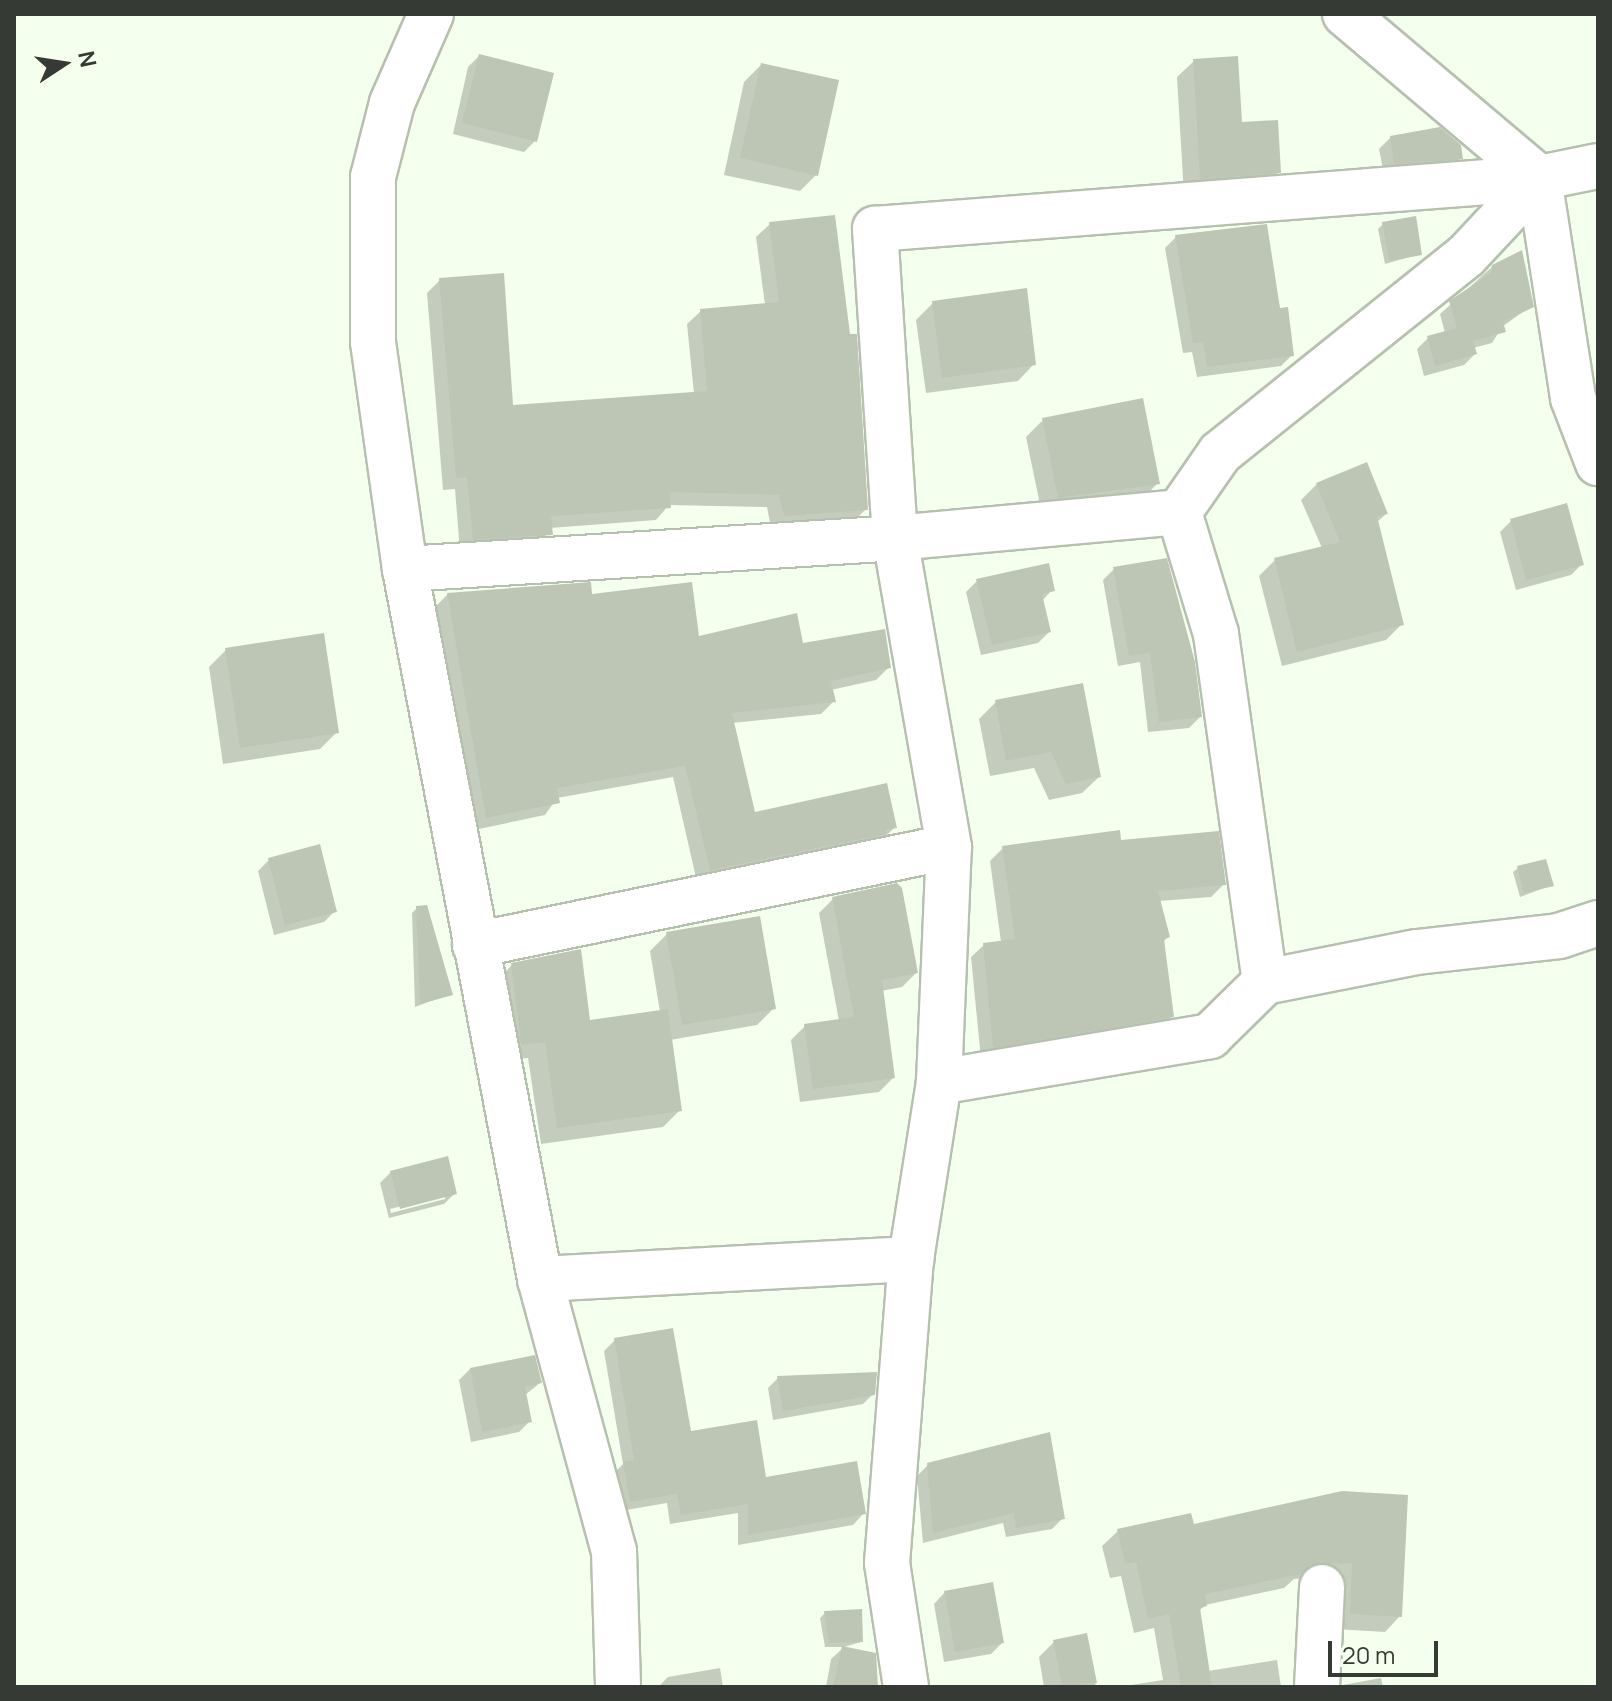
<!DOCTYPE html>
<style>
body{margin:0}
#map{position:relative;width:1612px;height:1701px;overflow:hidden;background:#f5ffee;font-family:Manrope,sans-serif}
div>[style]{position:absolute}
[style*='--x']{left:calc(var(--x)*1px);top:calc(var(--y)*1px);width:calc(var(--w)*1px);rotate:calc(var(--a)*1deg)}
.shadow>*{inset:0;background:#0003}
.building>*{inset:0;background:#bdc6b5}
.roads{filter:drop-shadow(2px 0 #b6c0af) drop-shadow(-2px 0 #b6c0af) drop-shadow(0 2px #b6c0af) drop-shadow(0 -2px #b6c0af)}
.minor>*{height:44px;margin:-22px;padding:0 22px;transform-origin:22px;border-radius:22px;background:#fff}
span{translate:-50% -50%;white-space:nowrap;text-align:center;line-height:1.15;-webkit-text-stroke:6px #f5ffee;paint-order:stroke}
.frame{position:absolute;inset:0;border:16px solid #363a34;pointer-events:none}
.north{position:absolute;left:24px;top:24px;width:80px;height:80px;-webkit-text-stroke:6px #f5ffee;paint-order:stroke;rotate:78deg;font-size:22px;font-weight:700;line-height:32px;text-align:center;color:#363a34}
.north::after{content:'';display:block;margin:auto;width:28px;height:36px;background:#363a34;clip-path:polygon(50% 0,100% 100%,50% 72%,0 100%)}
.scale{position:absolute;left:1328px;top:1641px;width:110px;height:36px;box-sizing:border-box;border:4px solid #363a34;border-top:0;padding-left:10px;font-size:24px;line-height:28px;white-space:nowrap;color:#363a34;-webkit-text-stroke:6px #f5ffee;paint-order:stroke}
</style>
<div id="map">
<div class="shadow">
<div style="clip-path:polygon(479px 56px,535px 141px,524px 152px,453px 134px,468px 67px)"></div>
<div style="clip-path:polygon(1194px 61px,1279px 172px,1262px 189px,1184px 195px,1177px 77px)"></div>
<div style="clip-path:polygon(761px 65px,816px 175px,800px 191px,724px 175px,744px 82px)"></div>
<div style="clip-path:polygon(1390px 138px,1461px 158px,1450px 169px,1384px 174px,1379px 149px)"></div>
<div style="clip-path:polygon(770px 224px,848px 336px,866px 509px,853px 522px,771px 528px,767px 507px,669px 505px,656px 520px,550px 528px,538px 547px,460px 552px,455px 489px,443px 490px,427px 293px,440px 280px,512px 408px,694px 394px,687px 324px,701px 311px,765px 305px,756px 237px)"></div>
<div style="clip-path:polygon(1383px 224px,1420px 254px,1385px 264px,1378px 229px)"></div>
<div style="clip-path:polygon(1176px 237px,1279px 310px,1292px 355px,1281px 366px,1197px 377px,1192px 352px,1183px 353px,1165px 248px)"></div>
<div style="clip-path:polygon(1493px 266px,1531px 306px,1502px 327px,1492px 343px,1473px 348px,1475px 354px,1464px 365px,1424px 376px,1417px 349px,1428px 338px,1445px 333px,1440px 314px)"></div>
<div style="clip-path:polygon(933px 303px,1034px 364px,1018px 381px,926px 393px,916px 320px)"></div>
<div style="clip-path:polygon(1043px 420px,1158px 483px,1141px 500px,1042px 514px,1026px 437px)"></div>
<div style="clip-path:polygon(1317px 484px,1386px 514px,1376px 523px,1402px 624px,1386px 640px,1282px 666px,1259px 576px,1275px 560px,1322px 548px,1301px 500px)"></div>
<div style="clip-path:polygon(1511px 521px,1582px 564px,1571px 575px,1516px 590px,1500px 532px)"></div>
<div style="clip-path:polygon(1114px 569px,1200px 717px,1189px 728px,1148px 732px,1140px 662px,1118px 666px,1103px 580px)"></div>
<div style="clip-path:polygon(977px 581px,1052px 590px,1042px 601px,1049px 632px,1038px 643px,981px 655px,966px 592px)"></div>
<div style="clip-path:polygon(448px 594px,590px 596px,697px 639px,802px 645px,889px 667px,876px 680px,831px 690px,833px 702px,821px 714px,732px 723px,753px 815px,895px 827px,882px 840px,697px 882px,673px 777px,557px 798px,545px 815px,474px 830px,435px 607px)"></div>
<div style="clip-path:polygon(226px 650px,337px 732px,320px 749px,223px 764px,209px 667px)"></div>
<div style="clip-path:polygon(996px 702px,1099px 777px,1082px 793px,1049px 800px,1034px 768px,990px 776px,979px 719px)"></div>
<div style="clip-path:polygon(1119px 842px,1224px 884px,1211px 897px,1159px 901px,1168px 937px,1163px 942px,1172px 1016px,1159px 1029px,981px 1059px,971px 957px,984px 945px,1001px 942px,990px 861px,1003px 848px)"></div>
<div style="clip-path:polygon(269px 860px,335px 911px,324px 922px,274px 935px,258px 871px)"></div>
<div style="clip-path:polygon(1518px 868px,1552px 885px,1520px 897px,1513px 872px)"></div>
<div style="clip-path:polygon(833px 899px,916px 973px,902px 987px,881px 991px,893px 1078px,879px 1092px,800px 1102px,791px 1040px,805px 1026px,839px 1021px,819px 913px)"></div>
<div style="clip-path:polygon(417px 908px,450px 994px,415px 1007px,412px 913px)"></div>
<div style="clip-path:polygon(667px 934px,773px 1009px,757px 1025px,670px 1040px,680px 1110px,663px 1127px,541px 1144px,528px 1058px,505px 1060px,495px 982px,512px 965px,588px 1022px,660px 1012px,650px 951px)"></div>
<div style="clip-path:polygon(evenodd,391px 1172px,455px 1193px,444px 1204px,389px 1218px,380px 1183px,391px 1172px,445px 1195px,445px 1199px,391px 1213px,390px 1209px,445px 1195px)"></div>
<div style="clip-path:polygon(615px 1340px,690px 1434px,765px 1479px,863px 1514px,853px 1525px,738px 1545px,738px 1513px,670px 1524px,667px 1503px,620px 1511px,613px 1474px,623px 1464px,604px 1351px)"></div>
<div style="clip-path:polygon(470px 1369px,540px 1383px,525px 1395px,530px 1421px,519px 1432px,471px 1442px,459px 1380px)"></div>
<div style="clip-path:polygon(778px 1378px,873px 1394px,863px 1404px,773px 1420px,768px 1388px)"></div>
<div style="clip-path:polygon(928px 1465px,1063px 1518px,1052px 1529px,1006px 1537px,1003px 1523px,923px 1543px,917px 1476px)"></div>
<div style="clip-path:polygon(1342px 1493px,1400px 1616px,1385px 1632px,1335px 1629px,1338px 1577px,1294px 1579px,1284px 1588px,1205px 1605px,1198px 1612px,1208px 1671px,1277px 1660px,1281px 1687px,1118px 1687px,1163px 1680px,1154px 1628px,1134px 1633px,1121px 1576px,1110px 1578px,1102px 1546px,1118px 1531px,1192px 1526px)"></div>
<div style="clip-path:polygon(945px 1592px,1002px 1643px,991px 1654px,944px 1662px,934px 1604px)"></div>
<div style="clip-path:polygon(825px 1613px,861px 1642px,844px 1647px,875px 1687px,826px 1687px,831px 1659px,844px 1647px,825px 1647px,820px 1618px)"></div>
<div style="clip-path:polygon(1086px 1635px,1096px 1687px,1044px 1687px,1039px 1657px,1054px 1642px)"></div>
<div style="clip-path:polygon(720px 1668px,723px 1687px,658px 1687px,668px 1677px)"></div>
<div style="clip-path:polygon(1381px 1678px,1383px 1687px,1341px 1687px,1343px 1685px)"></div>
</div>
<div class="building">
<div style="clip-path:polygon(479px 54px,554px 73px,537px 142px,462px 123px)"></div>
<div style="clip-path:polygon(1238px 56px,1242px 122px,1278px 120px,1281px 173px,1200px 179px,1193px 59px)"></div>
<div style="clip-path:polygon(761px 63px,839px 80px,818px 176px,740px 158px)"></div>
<div style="clip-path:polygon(1440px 127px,1461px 145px,1463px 159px,1394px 164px,1390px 136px)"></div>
<div style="clip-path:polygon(835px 215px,850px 334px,857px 334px,868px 510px,784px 516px,779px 495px,670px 492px,671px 508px,551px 516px,553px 535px,473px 540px,467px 477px,456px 478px,439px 278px,504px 273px,513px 405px,707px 391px,700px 309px,779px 302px,769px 222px)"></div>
<div style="clip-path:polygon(1416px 216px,1422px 255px,1389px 261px,1382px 222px)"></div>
<div style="clip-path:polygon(1267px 224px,1280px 308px,1288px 307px,1294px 356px,1207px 367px,1203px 342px,1193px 343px,1175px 235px)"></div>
<div style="clip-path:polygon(1522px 250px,1534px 307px,1503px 322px,1506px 332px,1473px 341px,1477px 354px,1435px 366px,1427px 336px,1457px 328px,1449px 301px,1491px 273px,1492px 265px)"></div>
<div style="clip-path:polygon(1027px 288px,1036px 365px,942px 378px,932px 301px)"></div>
<div style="clip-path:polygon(1143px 398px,1160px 484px,1058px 498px,1042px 418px)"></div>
<div style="clip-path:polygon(1367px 462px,1388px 514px,1377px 516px,1404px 625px,1297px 652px,1274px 558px,1340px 542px,1316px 483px)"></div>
<div style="clip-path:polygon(1567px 503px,1584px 565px,1526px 580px,1510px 519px)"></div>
<div style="clip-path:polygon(1167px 558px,1195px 662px,1202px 717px,1159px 722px,1150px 653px,1129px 656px,1113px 567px)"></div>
<div style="clip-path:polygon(1049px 563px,1055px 591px,1042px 594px,1051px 632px,992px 645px,976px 579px)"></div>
<div style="clip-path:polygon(591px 582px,592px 594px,692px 582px,699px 636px,797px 613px,803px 643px,885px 629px,891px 668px,831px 681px,836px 702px,732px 713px,755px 812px,887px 783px,897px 828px,886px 830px,886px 834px,710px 870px,685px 766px,557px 788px,560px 803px,486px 818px,447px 593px)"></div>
<div style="clip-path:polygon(324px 633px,339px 733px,240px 748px,225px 648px)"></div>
<div style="clip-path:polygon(1083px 683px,1101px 777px,1066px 784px,1051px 752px,1006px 761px,995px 700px)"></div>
<div style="clip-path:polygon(1120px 830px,1121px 840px,1219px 831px,1226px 885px,1158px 891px,1170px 937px,1164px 939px,1174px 1017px,993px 1048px,983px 943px,1015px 939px,1002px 846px)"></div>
<div style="clip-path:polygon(320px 844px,337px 912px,285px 925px,268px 858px)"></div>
<div style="clip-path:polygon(1546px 859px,1554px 886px,1524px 893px,1517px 866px)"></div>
<div style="clip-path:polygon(897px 883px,902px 888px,918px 973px,882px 980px,895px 1078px,813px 1089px,804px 1024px,854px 1017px,832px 897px)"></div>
<div style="clip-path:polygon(427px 905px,453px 995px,420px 1004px,416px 906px)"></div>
<div style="clip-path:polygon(760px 916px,776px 1009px,682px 1025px,666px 932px)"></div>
<div style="clip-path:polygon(581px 949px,590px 1020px,668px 1009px,682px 1111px,557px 1128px,545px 1042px,521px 1045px,511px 963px)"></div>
<div style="clip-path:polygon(448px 1156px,457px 1194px,400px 1209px,390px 1171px)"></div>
<div style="clip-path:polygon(673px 1328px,691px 1431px,757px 1420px,766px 1477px,857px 1461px,866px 1514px,748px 1535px,748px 1504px,681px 1515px,677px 1494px,630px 1502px,623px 1462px,634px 1460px,614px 1338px)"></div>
<div style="clip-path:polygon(535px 1355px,542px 1383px,525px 1387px,532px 1422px,482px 1432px,470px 1368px)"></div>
<div style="clip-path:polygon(877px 1372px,875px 1395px,783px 1411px,777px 1376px)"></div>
<div style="clip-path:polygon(1050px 1432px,1065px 1519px,1016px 1528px,1014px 1513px,933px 1533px,927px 1463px)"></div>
<div style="clip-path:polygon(1342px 1491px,1408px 1495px,1402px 1617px,1350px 1614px,1352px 1563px,1311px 1564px,1301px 1574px,1205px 1594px,1207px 1606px,1200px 1608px,1212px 1687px,1181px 1687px,1169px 1614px,1148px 1619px,1136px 1562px,1125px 1564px,1117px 1529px,1191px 1513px,1194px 1524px)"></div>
<div style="clip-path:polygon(993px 1582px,1004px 1643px,955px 1652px,944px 1591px)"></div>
<div style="clip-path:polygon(862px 1609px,863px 1642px,829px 1643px,824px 1611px)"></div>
<div style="clip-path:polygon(1087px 1633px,1097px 1683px,1062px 1687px,1053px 1640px)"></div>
<div style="clip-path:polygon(842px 1646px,876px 1653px,878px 1687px,833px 1687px)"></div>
</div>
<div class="roads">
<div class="minor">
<div style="--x:431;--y:14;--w:97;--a:113.7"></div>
<div style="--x:392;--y:103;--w:76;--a:104.4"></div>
<div style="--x:373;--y:177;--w:165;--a:90"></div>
<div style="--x:373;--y:342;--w:229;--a:82"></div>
<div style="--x:405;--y:569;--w:723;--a:79.23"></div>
<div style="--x:540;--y:1279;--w:282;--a:74.8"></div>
<div style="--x:614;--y:1551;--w:136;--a:88.3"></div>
<div style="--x:1345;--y:14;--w:254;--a:40.2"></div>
<div style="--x:1539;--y:178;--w:223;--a:81.2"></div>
<div style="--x:1573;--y:398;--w:70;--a:69"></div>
<div style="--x:1179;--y:512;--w:127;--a:73.1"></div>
<div style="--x:1216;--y:634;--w:351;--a:82"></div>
<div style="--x:1265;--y:982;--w:155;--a:-11.2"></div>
<div style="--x:1417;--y:952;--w:143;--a:-6.4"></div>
<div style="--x:1559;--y:936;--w:41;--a:-18.4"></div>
<div style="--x:1179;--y:512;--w:72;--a:-55.2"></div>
<div style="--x:1220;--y:453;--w:315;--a:-38.7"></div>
<div style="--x:1466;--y:256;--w:107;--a:-46.9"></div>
<div style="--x:405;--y:569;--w:491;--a:-3.6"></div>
<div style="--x:895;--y:538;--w:285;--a:-5.2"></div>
<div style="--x:475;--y:945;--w:484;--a:-11.7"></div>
<div style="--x:939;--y:1082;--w:275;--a:-9.6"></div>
<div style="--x:1210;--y:1036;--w:77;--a:-44.5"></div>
<div style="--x:540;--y:1279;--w:372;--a:-3.1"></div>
<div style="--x:906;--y:1687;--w:125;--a:-98.7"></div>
<div style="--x:887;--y:1563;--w:305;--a:-85.5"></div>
<div style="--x:911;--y:1259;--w:179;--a:-81"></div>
<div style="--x:939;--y:1082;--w:235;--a:-87.6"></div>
<div style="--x:949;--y:847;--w:314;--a:-99.9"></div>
<div style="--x:895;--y:538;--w:310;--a:-93.7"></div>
<div style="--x:875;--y:229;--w:666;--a:-4.39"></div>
<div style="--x:1539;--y:178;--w:60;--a:-11.5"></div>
<div style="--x:1317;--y:1687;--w:100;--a:-87.1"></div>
</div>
</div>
<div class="frame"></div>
<div class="north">N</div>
<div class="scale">20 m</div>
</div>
